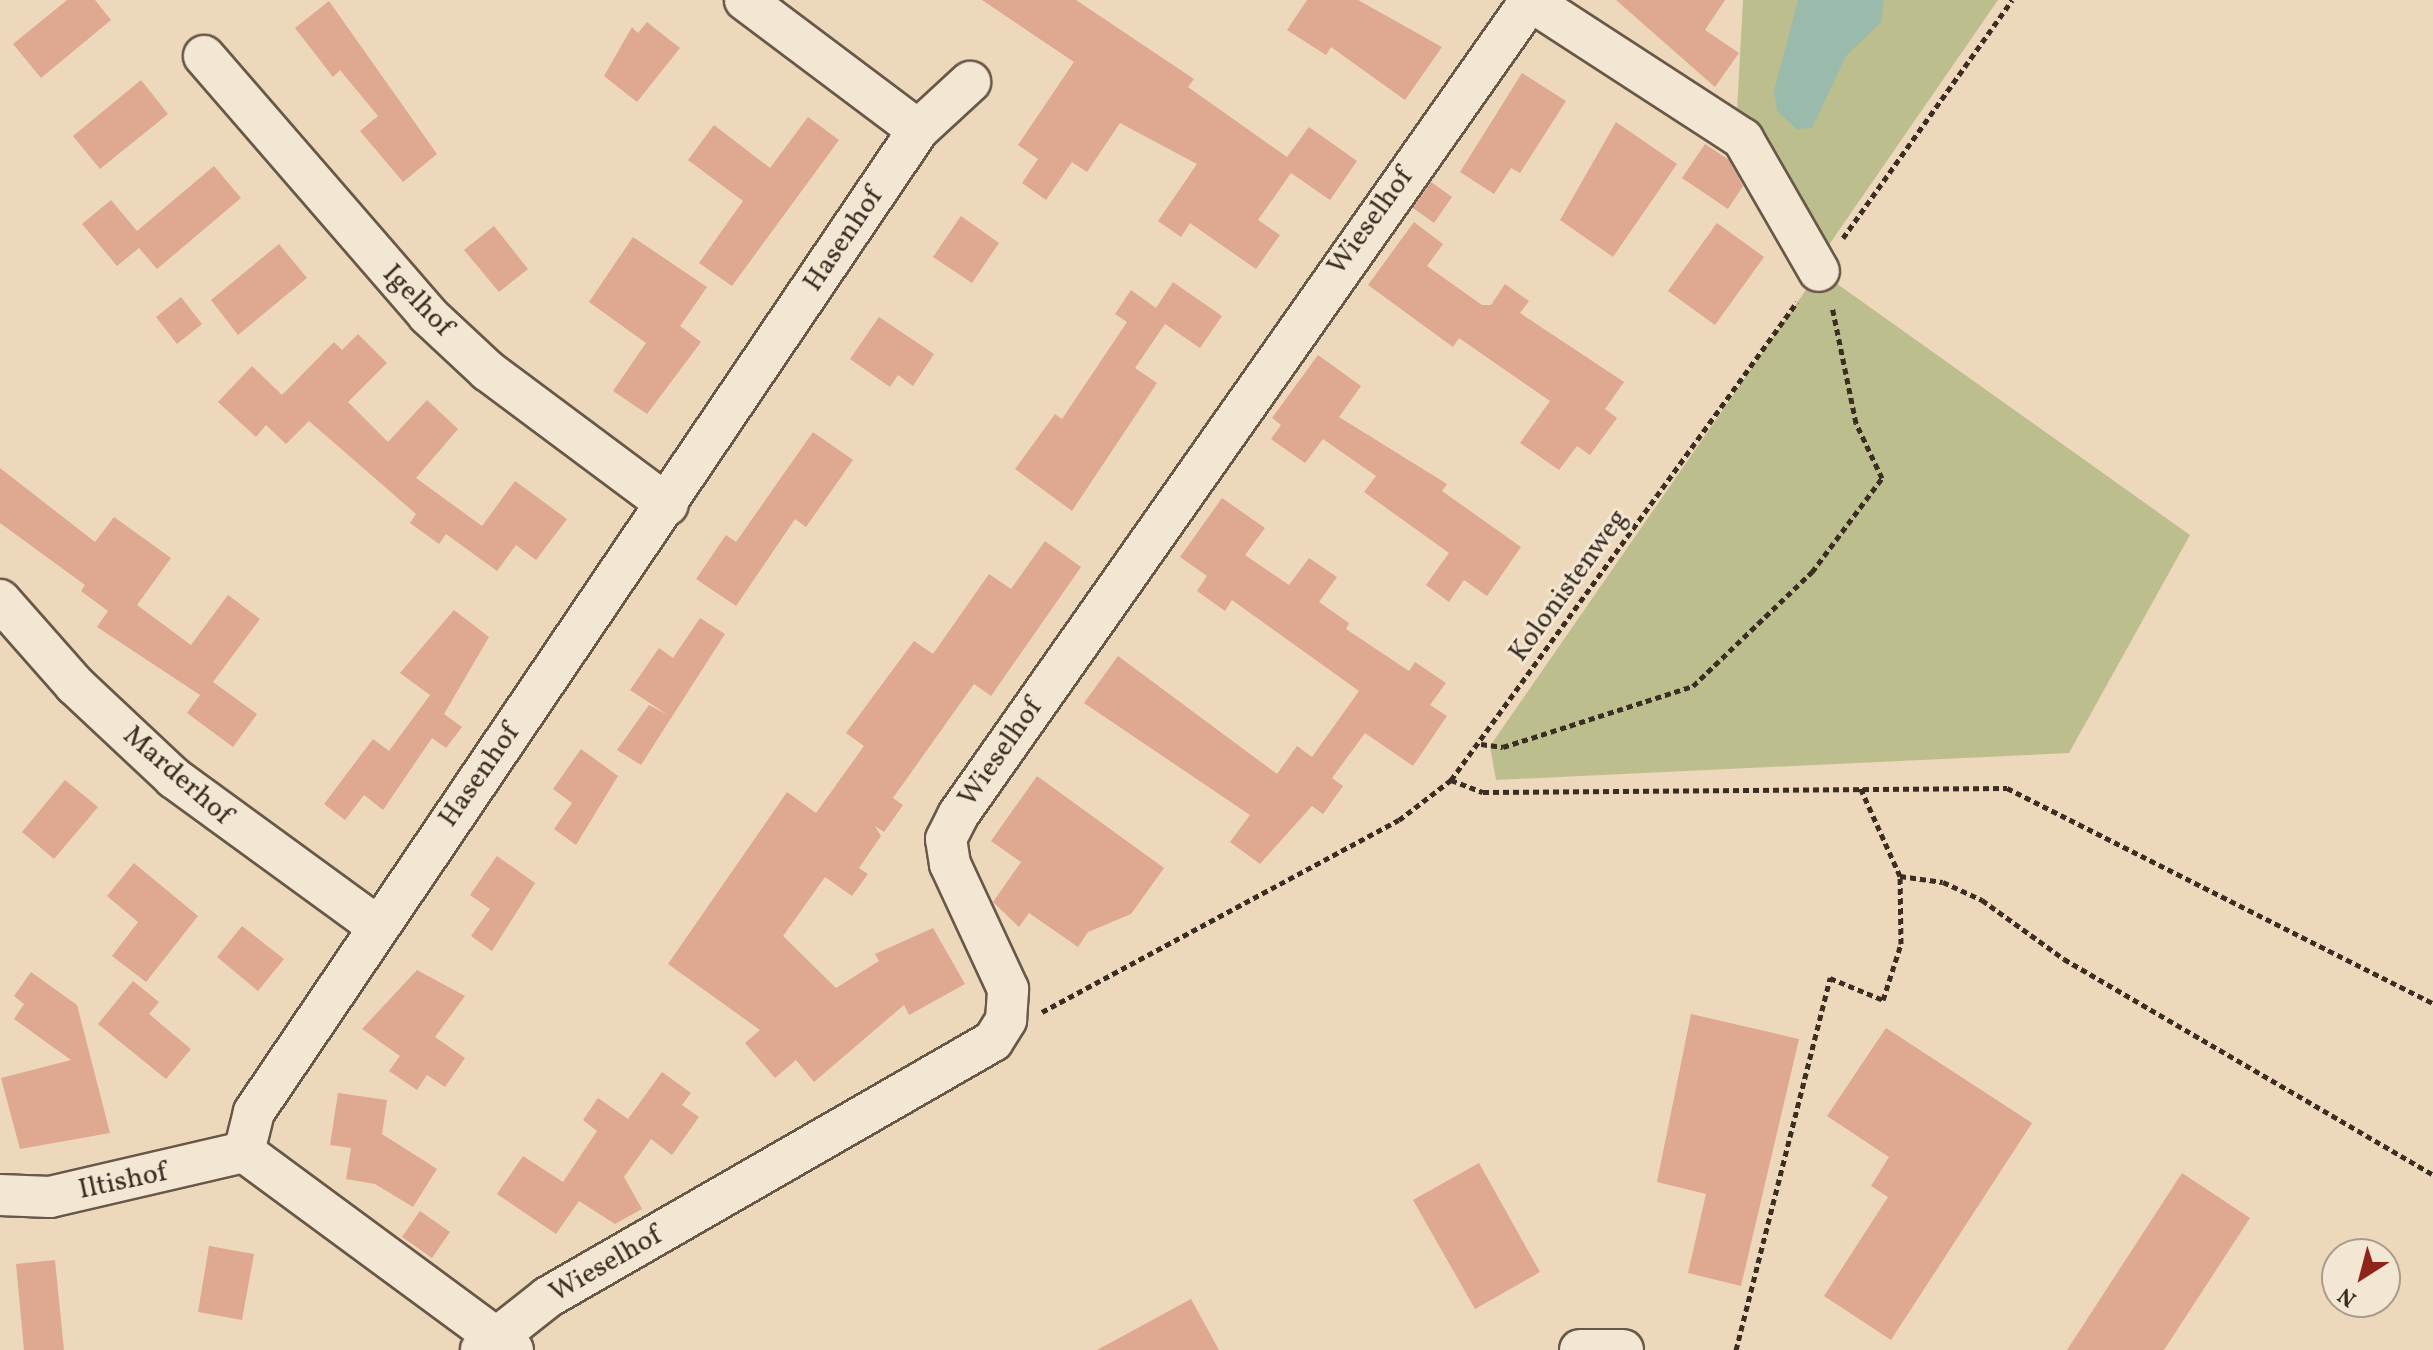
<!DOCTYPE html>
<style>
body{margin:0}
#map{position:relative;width:2433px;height:1350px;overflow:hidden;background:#edd8bc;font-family:Vollkorn,serif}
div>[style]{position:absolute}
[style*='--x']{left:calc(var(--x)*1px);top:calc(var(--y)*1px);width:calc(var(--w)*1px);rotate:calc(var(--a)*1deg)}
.green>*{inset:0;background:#bcbe8e}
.water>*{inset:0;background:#9abbab}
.building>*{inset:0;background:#dfa890}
.path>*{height:5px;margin-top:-2.5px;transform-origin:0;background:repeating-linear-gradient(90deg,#3b2d22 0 6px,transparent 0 10px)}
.roads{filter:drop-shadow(2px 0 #685848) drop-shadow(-2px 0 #685848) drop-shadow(0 2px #685848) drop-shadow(0 -2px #685848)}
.street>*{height:40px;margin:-20px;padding:0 20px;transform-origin:20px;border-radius:20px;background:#f3e6d3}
span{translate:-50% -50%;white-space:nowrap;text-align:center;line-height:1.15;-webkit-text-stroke:6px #f3e6d3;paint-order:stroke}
.street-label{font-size:28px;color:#3b2d22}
.north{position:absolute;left:2321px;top:1238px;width:80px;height:80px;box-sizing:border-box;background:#f3e6d3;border:2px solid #a99c8c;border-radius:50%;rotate:216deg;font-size:22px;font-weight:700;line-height:32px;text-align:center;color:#3b2d22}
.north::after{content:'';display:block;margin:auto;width:28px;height:36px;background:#8f2418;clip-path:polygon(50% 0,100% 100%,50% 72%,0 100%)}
</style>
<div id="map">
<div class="green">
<div style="clip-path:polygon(1743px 0,1998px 0,1824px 252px,1737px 111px)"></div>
<div style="clip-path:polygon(1819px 271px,2190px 535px,2069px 753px,1496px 780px,1490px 746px)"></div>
</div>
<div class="water">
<div style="clip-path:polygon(1798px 0,1884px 0,1881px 22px,1846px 56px,1812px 128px,1797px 129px,1777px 111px,1774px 91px)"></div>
</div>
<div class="building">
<div style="clip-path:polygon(67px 0,95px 0,111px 20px,41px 78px,13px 44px)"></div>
<div style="clip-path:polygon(982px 0,1076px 0,1194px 79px,1188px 87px,1287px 157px,1309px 127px,1357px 161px,1330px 200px,1291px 173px,1258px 220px,1280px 235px,1256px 269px,1190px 223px,1181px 237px,1158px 221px,1197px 164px,1120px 123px,1087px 172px,1072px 162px,1046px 200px,1022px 183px,1038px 159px,1018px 145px,1074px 62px)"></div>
<div style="clip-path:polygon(1307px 0,1358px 0,1442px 47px,1405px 100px,1331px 47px,1326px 55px,1287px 30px)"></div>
<div style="clip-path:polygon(1616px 0,1725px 0,1705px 30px,1739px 53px,1715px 87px)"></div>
<div style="clip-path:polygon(329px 1px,437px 154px,403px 182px,360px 131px,378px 116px,340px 70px,333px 77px,295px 28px)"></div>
<div style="clip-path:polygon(647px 22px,680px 48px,637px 102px,604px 76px,632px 27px,638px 33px)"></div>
<div style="clip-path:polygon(1522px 73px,1566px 101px,1520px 173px,1511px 168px,1494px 194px,1460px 172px)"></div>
<div style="clip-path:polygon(141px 80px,168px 114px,100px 169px,73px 136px)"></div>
<div style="clip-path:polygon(808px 117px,839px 140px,732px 286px,699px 263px,743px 201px,688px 160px,714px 125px,770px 168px)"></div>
<div style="clip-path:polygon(1616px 122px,1677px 164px,1613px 257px,1560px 220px)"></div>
<div style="clip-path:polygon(1705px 144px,1729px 160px,1743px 186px,1728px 209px,1682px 178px)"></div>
<div style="clip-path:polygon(214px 166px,241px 198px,157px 269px,139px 248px,117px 266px,82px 224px,111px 200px,137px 231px)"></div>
<div style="clip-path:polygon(1431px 182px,1452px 197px,1434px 223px,1413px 208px)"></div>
<div style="clip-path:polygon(961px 216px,999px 243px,972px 283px,933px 257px)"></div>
<div style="clip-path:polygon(1414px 222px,1443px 244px,1427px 266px,1482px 305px,1491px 305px,1505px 284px,1529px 301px,1520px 313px,1624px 382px,1605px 409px,1617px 418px,1590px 455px,1577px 446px,1559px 470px,1520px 443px,1550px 401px,1459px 338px,1453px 347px,1368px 285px)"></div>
<div style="clip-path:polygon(1717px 223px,1764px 257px,1715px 325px,1668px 291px)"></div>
<div style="clip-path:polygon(494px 226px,528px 269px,499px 292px,464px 250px)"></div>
<div style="clip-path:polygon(633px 237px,707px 287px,680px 326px,701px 342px,647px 414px,613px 391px,646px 343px,589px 302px)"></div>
<div style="clip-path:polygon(279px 244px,307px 278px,238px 335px,211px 300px)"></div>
<div style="clip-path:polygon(1173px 282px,1222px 316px,1200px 348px,1165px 324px,1135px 368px,1157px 383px,1072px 511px,1015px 469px,1055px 414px,1062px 419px,1127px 322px,1115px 314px,1131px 290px,1156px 308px)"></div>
<div style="clip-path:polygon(181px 297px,202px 324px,177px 344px,156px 317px)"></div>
<div style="clip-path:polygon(879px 317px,934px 354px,913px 386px,898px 375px,890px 387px,850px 359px)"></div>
<div style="clip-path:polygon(358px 334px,387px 363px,348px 402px,388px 442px,427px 400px,458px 429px,416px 478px,482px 526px,515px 481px,567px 519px,536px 560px,516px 545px,497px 571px,446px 534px,439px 544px,410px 523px,416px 514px,309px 421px,286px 444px,266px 425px,256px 437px,218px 402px,252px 366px,282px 395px,334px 342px,342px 350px)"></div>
<div style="clip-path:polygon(1318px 355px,1361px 386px,1339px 417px,1447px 484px,1442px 491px,1521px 547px,1487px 596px,1464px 580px,1449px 602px,1426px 585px,1449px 553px,1364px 492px,1376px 476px,1323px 439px,1305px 463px,1271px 439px,1281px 425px,1272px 418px)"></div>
<div style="clip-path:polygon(813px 432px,853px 460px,806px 527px,795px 519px,736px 606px,696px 579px,726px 535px,736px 542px)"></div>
<div style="clip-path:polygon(0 468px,95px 542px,114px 517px,171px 558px,137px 605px,191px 645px,228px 595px,260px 619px,213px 682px,257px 714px,233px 747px,187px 713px,200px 695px,97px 627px,108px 611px,81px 591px,85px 585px,0 523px)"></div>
<div style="clip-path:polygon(1222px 498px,1265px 528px,1245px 555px,1289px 585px,1309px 558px,1337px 577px,1319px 602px,1349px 623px,1346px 629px,1409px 671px,1415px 662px,1446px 683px,1430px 705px,1447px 716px,1413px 766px,1365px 733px,1332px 778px,1343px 786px,1323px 814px,1312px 806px,1260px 864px,1230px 842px,1250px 815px,1084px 703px,1118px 656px,1277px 774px,1297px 746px,1312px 757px,1359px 691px,1232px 600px,1225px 611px,1197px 591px,1207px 576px,1180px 557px)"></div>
<div style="clip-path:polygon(1045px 541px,1081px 567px,991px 696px,974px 684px,893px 798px,903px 805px,884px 832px,875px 826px,881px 836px,859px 868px,868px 874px,852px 896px,825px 877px,783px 936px,836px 988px,879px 961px,875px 954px,933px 928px,965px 984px,909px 1015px,904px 1005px,814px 1082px,796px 1060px,775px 1078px,745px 1043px,760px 1030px,668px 964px,787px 792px,816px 813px,864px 746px,846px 733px,914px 641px,933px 654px,989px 574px,1011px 589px)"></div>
<div style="clip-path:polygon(454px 610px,489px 637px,444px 714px,462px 727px,446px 748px,432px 738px,383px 810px,364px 795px,345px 820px,324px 804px,373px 739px,389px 751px,430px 695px,400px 673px)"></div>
<div style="clip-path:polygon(700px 618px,725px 634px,641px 765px,617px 750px,649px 705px,668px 715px,630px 690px,659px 648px,673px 658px)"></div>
<div style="clip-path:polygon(581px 749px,618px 776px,576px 845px,554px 829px,572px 803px,553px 789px)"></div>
<div style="clip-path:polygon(1037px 776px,1164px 868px,1131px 914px,1088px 932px,1078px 947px,1029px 913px,1019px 927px,993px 902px,1021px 862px,991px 841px)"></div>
<div style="clip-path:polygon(65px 780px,98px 807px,54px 859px,22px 832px)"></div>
<div style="clip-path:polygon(497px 856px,535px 883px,492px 951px,471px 936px,490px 909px,470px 895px)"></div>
<div style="clip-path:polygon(134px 863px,198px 916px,146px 982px,112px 956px,138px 922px,107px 896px)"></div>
<div style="clip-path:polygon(242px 926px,284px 959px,258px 991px,217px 957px)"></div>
<div style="clip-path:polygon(417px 970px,465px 996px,435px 1037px,465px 1058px,445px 1087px,427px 1075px,417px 1090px,389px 1071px,400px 1056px,362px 1029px)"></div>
<div style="clip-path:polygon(31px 972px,77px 1005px,110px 1133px,20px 1149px,1px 1078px,71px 1060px,14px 1019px,24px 1004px,14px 996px)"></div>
<div style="clip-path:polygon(133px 981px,159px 1002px,149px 1014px,191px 1049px,166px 1079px,98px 1024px)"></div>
<div style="clip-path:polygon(1691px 1014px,1799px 1039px,1741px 1286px,1688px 1273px,1706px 1194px,1657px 1182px)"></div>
<div style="clip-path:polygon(1886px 1028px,2032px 1123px,1891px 1340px,1824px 1296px,1888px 1197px,1871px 1186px,1889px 1157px,1827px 1116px)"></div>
<div style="clip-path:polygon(662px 1072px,691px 1093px,682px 1105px,699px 1117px,672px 1155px,651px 1139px,624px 1177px,642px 1209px,615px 1224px,579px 1201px,556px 1234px,497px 1194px,523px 1156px,563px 1182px,597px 1131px,583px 1120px,598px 1098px,628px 1119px)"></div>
<div style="clip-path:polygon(338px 1093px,387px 1100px,382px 1134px,437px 1169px,413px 1207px,375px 1184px,346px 1179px,351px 1148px,330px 1145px)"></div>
<div style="clip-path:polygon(1479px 1163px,1540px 1272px,1475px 1309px,1413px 1200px)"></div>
<div style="clip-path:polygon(2182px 1173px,2250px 1218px,2164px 1350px,2067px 1350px)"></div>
<div style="clip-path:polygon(420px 1211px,450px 1232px,432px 1258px,402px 1237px)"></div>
<div style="clip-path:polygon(209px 1246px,254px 1254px,242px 1320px,198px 1312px)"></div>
<div style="clip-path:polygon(55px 1260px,64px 1350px,24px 1350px,16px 1264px)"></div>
<div style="clip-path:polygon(1191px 1299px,1219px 1350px,1097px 1350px)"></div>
</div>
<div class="path">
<div style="--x:1843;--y:238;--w:292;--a:-54.6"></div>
<div style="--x:1481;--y:744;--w:22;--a:8"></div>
<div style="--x:1503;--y:747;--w:200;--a:-17.8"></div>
<div style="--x:1693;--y:686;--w:165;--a:-43.8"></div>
<div style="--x:1812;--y:572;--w:117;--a:-53.3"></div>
<div style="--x:1882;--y:478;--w:61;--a:-115.3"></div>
<div style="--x:1856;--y:423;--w:119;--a:-101.6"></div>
<div style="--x:1451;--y:780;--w:34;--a:21"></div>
<div style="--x:1483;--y:792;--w:524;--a:-0.44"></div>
<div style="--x:2007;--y:788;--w:477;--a:26.8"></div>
<div style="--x:1900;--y:876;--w:43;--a:7.9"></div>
<div style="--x:1943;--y:882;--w:43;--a:24.8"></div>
<div style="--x:1982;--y:900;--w:101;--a:35.7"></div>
<div style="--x:2064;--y:959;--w:428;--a:30.3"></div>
<div style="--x:1042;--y:1012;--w:405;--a:-28.3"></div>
<div style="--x:1399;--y:820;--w:66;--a:-37.6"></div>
<div style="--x:1451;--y:780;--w:590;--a:-54.1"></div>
<div style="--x:1736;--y:1350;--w:384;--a:-75.8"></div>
<div style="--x:1830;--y:978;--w:57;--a:22.5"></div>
<div style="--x:1883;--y:1000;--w:59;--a:-72.2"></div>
<div style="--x:1901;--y:944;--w:68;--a:-90.8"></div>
<div style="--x:1900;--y:876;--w:98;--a:-114.2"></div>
</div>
<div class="roads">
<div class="street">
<div style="--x:745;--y:0;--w:216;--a:36.9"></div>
<div style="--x:1529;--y:0;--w:255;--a:33"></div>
<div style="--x:1743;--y:139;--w:152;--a:60.1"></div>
<div style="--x:204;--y:56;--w:342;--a:49.1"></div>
<div style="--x:428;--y:315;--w:82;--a:43"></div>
<div style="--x:488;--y:371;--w:224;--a:36.7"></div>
<div style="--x:0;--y:600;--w:113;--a:48.6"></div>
<div style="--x:75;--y:685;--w:136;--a:43.2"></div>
<div style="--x:174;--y:778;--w:251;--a:36.1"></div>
<div style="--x:0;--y:1195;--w:50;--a:2.3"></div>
<div style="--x:50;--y:1197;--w:199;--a:-13.1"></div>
<div style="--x:481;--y:1350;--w:85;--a:-38.3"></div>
<div style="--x:548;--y:1297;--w:513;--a:-29.91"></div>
<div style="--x:993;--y:1041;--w:25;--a:-58"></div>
<div style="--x:1006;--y:1020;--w:31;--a:-86"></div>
<div style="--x:1008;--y:989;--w:138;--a:-114.9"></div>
<div style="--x:950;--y:864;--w:25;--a:-99"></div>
<div style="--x:946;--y:839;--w:27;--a:-63"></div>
<div style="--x:958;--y:815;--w:995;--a:-54.9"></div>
<div style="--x:513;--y:1350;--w:334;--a:-143.6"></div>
<div style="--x:244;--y:1152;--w:41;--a:-76"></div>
<div style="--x:254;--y:1112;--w:1185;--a:-55.93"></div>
<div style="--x:918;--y:130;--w:71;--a:-42.7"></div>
<div style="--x:1580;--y:1350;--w:43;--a:0"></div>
</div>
</div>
<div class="street-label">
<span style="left:1371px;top:222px;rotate:-54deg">Wieselhof</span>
<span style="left:844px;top:240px;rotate:-56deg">Hasenhof</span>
<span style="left:417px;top:301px;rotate:46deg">Igelhof</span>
<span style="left:1569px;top:586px;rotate:-54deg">Kolonistenweg</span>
<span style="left:1001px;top:753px;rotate:-55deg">Wieselhof</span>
<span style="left:177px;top:776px;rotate:41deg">Marderhof</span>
<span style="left:480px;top:776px;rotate:-55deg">Hasenhof</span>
<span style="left:123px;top:1182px;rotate:-12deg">Iltishof</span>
<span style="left:606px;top:1265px;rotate:-30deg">Wieselhof</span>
</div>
<div class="north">N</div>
</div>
